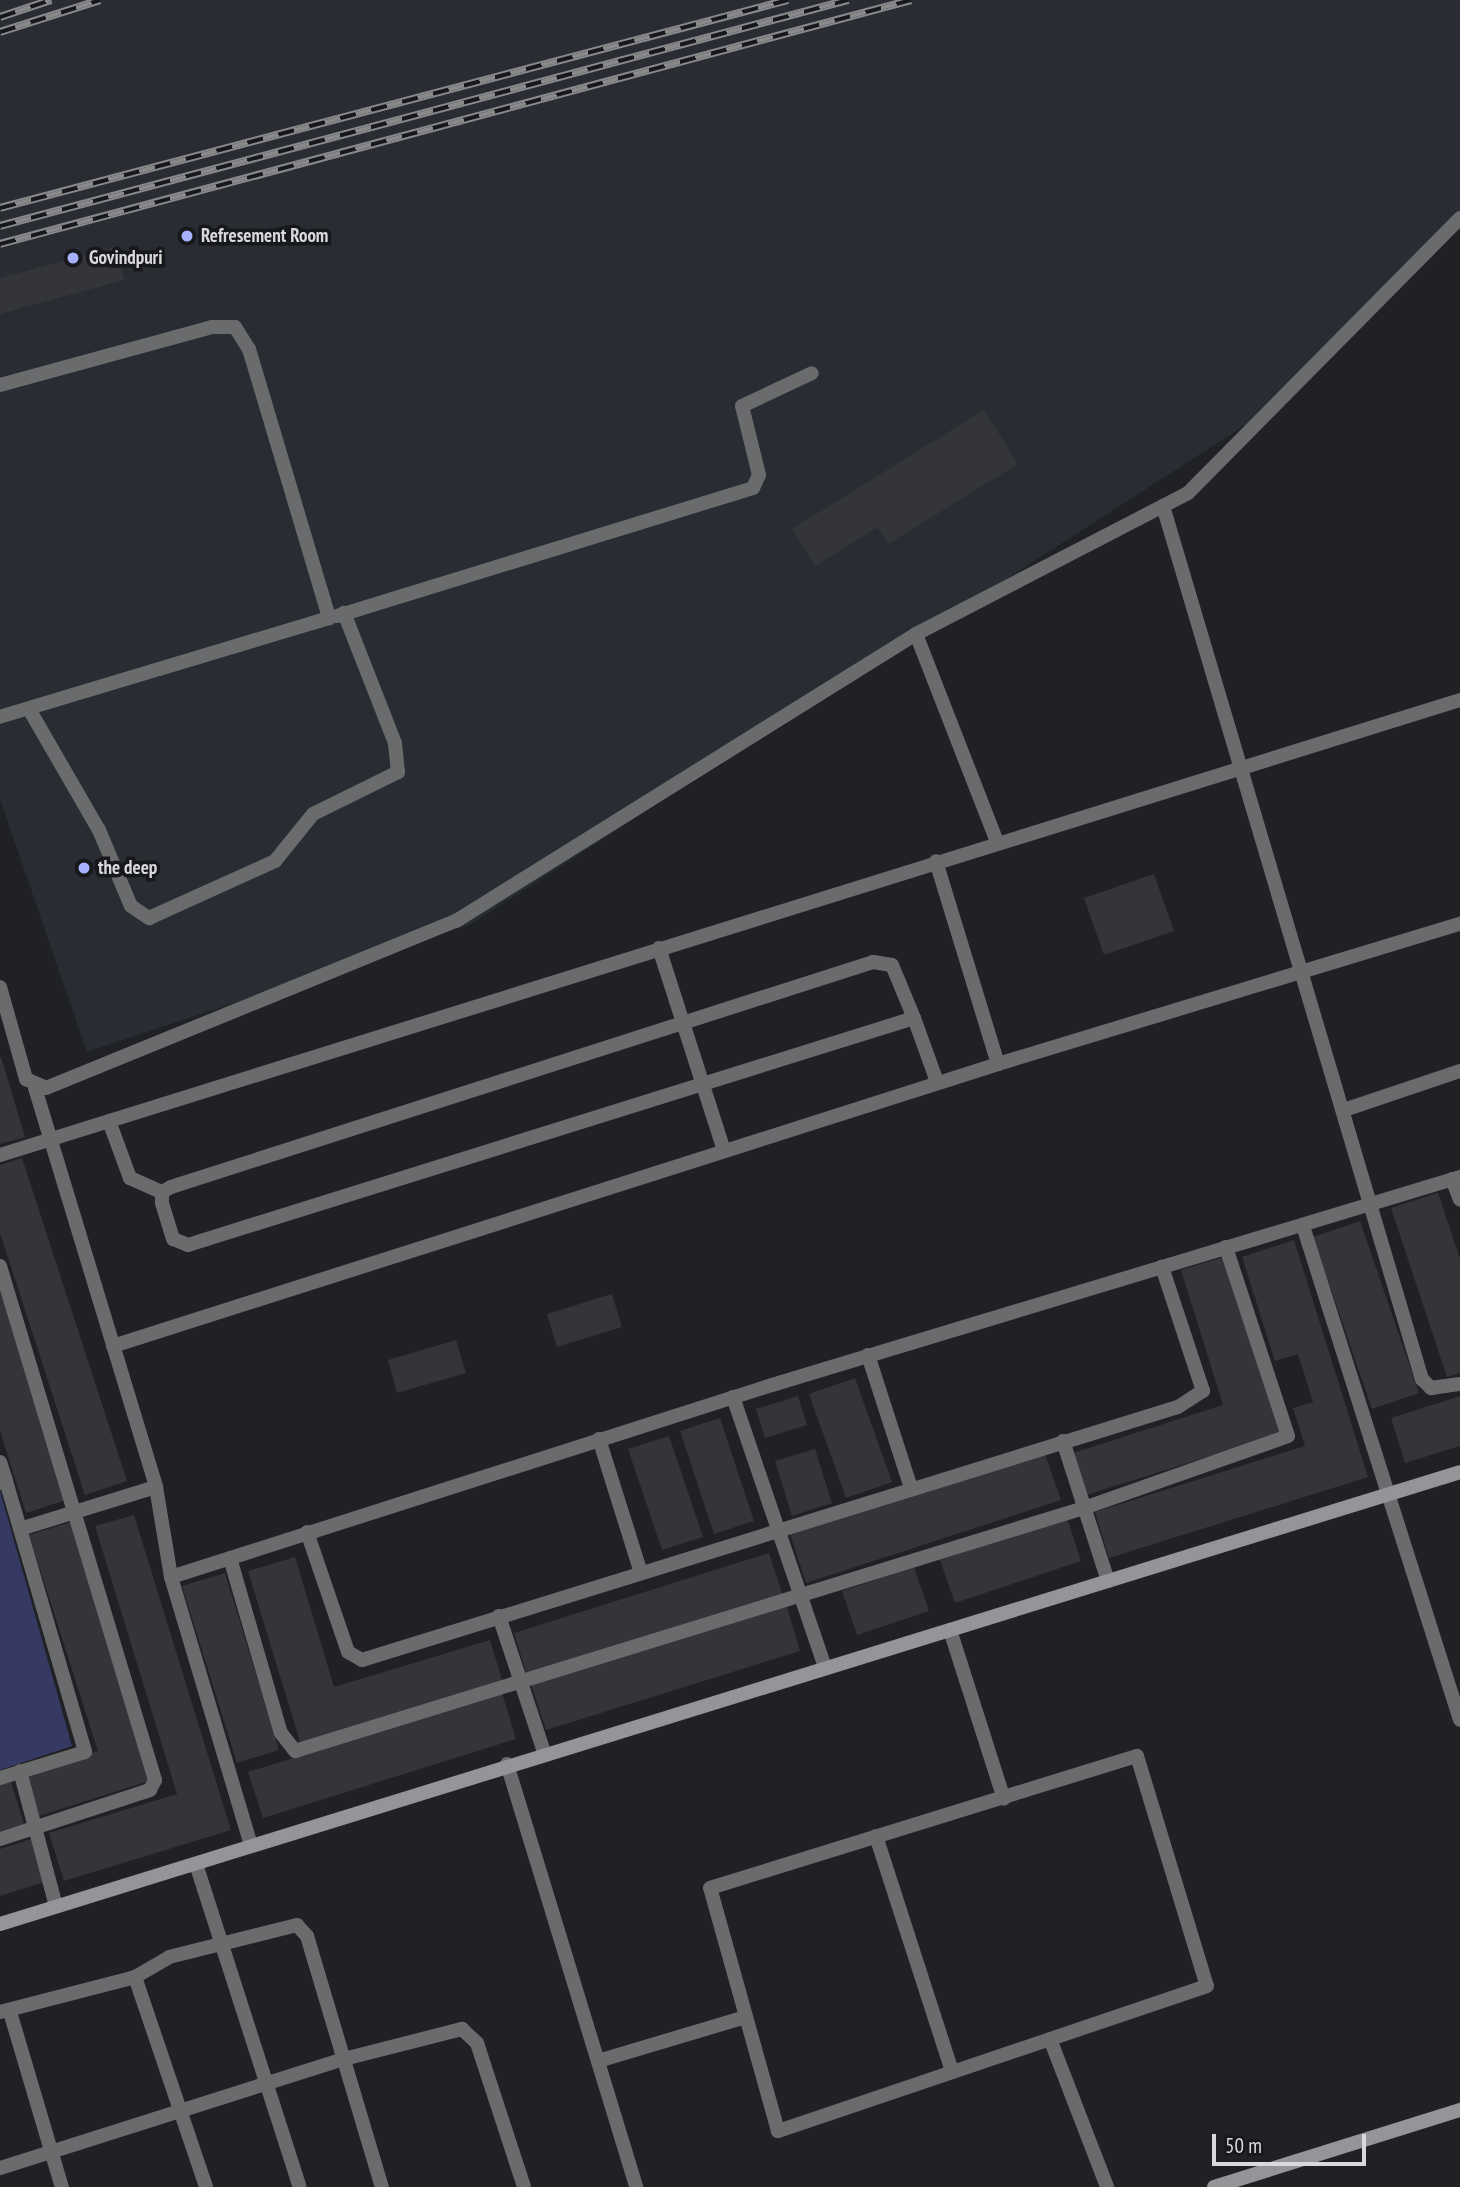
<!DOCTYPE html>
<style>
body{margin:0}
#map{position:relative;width:1460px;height:2187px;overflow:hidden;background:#202124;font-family:"PT Sans Narrow",sans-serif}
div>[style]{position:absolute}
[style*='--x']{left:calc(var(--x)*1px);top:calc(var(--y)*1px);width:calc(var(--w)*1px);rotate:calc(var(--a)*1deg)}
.built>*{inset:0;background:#2a2c33}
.green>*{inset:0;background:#363a63}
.building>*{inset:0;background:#343538}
.street>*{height:14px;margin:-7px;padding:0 7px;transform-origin:7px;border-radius:7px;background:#6a6b6c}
.secondary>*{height:14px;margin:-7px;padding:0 7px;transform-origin:7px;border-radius:7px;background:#949598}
.rail>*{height:8px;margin-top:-4px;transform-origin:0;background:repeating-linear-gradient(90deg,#17181b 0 16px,#89898c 0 32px);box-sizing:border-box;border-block:2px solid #89898c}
.dots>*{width:19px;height:19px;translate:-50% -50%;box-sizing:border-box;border:4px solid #17181b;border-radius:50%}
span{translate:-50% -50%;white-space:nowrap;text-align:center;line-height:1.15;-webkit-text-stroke:7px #17181b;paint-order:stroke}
.poi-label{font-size:19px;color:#d9d9dc;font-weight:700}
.left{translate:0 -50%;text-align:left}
.scale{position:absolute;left:1212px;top:2134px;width:154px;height:32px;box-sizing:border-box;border:4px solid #d9d9dc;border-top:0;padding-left:9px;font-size:21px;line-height:24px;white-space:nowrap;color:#d9d9dc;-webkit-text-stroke:5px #17181b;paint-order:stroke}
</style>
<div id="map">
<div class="built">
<div style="clip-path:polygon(0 0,1460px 0,1460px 227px,1281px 402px,471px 924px,87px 1052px,0 799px)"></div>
</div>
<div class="green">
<div style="clip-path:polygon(0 1491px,72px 1746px,0 1770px)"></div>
</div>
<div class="building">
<div style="clip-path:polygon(115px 247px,124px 280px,0 314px,0 278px)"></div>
<div style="clip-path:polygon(984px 410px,1018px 464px,888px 544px,878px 527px,815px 566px,792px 529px)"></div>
<div style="clip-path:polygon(1154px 874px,1174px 931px,1104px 955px,1084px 898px)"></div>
<div style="clip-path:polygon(1px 1057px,25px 1137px,0 1144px,0 1058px)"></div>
<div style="clip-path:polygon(22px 1158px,127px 1481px,85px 1495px,0 1233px,0 1165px)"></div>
<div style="clip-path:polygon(1438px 1193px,1460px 1259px,1460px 1373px,1447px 1377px,1391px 1208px)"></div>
<div style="clip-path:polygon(1360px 1221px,1419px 1393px,1372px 1409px,1313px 1237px)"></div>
<div style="clip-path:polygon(1294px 1240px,1368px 1477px,1109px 1558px,1095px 1512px,1305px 1446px,1293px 1408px,1313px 1402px,1298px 1354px,1275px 1361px,1242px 1257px)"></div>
<div style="clip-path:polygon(1227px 1256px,1283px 1433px,1083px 1496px,1070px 1454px,1223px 1405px,1181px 1270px)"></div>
<div style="clip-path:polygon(0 1290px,66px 1500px,26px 1513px,0 1431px)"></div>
<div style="clip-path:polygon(612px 1294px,622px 1327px,557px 1347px,547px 1314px)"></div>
<div style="clip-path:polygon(456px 1340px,466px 1373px,397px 1393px,388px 1360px)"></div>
<div style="clip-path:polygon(855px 1378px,892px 1482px,846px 1498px,809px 1394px)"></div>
<div style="clip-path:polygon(798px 1396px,807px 1425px,765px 1438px,756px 1409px)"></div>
<div style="clip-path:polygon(1460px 1396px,1460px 1446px,1405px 1463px,1391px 1418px)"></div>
<div style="clip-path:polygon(720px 1418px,754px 1521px,714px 1534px,680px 1431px)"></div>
<div style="clip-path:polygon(669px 1436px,703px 1537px,662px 1550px,628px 1449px)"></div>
<div style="clip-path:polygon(815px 1449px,832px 1503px,792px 1516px,775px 1461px)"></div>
<div style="clip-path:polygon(1044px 1451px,1061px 1500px,806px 1583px,790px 1534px)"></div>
<div style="clip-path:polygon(134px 1515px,231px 1830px,64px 1881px,49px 1833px,177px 1794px,95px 1526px)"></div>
<div style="clip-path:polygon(1067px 1518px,1081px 1561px,955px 1603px,940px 1560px)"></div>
<div style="clip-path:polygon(71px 1522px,152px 1780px,39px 1816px,25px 1775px,98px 1751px,29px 1535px)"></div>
<div style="clip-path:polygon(769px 1553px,783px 1596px,527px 1676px,514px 1633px)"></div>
<div style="clip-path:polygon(295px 1557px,334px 1687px,490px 1640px,503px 1683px,301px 1745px,248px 1571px)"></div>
<div style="clip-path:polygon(914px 1567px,929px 1611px,857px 1635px,842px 1591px)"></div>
<div style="clip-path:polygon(225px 1573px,279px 1750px,237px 1763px,182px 1586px)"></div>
<div style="clip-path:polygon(786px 1604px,800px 1651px,546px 1730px,531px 1684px)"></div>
<div style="clip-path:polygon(502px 1693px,516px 1739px,263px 1818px,248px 1772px)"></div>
<div style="clip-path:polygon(10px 1779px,24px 1824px,0 1831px,0 1782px)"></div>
<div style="clip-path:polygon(31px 1839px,44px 1882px,0 1896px,0 1849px)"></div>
</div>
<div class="street">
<div style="--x:0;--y:385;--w:220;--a:-15.3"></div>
<div style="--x:212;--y:327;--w:23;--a:0"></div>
<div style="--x:235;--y:327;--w:26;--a:58"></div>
<div style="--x:249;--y:349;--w:281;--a:73.4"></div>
<div style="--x:329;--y:618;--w:344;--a:163.3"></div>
<div style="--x:1163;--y:506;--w:911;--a:73.48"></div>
<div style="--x:1422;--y:1379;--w:13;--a:45"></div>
<div style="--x:1431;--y:1388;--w:29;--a:-8"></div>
<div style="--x:337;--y:616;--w:435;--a:-17.1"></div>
<div style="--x:753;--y:488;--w:14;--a:-65"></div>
<div style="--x:759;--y:475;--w:71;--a:-103.8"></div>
<div style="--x:742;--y:406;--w:77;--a:-25.2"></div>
<div style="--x:916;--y:634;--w:223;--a:68.7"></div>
<div style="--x:29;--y:709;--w:140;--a:60"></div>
<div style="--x:99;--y:830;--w:82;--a:67.2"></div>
<div style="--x:131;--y:906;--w:22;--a:34"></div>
<div style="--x:149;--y:918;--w:138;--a:-24.3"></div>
<div style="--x:275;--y:861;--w:60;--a:-51"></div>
<div style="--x:313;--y:814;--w:95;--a:-26.3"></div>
<div style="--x:398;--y:772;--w:29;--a:-96"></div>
<div style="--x:395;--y:743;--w:140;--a:-111.4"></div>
<div style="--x:659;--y:948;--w:213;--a:72.2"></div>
<div style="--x:0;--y:987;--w:96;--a:74.2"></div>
<div style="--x:26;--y:1079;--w:22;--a:24"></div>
<div style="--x:46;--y:1088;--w:443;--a:-22.2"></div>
<div style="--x:456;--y:921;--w:542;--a:-31.96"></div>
<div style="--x:916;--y:634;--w:306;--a:-27.4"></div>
<div style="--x:1188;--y:493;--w:387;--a:-45.3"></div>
<div style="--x:914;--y:1018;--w:761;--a:162.64"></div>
<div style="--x:188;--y:1245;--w:16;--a:-158"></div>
<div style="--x:173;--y:1239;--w:38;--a:-107"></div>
<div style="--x:162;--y:1203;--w:11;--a:-90"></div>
<div style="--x:162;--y:1192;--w:10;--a:-29"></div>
<div style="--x:171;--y:1187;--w:737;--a:-17.77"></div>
<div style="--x:873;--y:962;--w:19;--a:9"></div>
<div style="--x:892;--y:965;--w:57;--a:67.5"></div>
<div style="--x:914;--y:1018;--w:68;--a:70.2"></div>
<div style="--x:998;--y:1064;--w:483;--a:-16.9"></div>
<div style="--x:35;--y:1088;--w:417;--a:73.1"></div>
<div style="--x:156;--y:1487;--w:91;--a:80.5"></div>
<div style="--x:171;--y:1577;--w:280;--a:73.4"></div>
<div style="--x:1344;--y:1110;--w:122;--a:-18.6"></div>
<div style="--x:109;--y:1121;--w:61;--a:69.8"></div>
<div style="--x:130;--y:1178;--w:35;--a:24"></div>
<div style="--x:0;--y:1155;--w:1529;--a:-17.31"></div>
<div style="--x:1452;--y:1179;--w:22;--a:69"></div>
<div style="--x:1303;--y:1226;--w:518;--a:72.37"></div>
<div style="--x:0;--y:1266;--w:537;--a:73.22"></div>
<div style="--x:155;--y:1780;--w:11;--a:117"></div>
<div style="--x:150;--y:1790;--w:158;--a:161.9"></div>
<div style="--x:113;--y:1346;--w:929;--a:-17.67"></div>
<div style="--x:998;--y:1064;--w:212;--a:-107"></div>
<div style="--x:868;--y:1355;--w:140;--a:72.1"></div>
<div style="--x:733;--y:1397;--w:285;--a:71.2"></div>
<div style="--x:599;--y:1439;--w:140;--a:72.6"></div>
<div style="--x:1063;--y:1441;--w:147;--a:72.2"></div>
<div style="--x:0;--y:1462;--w:20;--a:72"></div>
<div style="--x:0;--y:1483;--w:6;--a:-18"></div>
<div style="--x:6;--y:1481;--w:282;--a:73.7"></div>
<div style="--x:85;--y:1752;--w:89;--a:163"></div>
<div style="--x:20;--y:1529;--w:142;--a:-17.2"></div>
<div style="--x:307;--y:1532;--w:127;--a:71.1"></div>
<div style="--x:348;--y:1652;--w:16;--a:30"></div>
<div style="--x:362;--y:1660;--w:854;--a:-17.23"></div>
<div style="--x:1178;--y:1407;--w:30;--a:-33"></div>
<div style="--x:1203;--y:1391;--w:131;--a:-108.3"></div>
<div style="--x:230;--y:1558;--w:182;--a:73.8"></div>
<div style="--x:281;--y:1733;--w:23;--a:52"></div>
<div style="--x:295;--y:1751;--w:826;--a:-17.12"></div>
<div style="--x:1084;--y:1508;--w:216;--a:-19.4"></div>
<div style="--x:1288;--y:1436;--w:199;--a:-108.2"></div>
<div style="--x:171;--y:1577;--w:631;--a:-17.72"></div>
<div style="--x:772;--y:1385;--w:719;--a:-16.82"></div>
<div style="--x:499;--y:1616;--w:143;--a:71.7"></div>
<div style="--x:950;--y:1630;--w:177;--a:72.3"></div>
<div style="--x:1137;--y:1756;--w:240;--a:73.1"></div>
<div style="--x:1207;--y:1986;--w:453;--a:161.3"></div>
<div style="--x:778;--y:2131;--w:252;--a:-105.6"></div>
<div style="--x:710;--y:1888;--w:447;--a:-17.2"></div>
<div style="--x:507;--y:1764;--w:442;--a:73"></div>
<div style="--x:20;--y:1771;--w:140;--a:75.1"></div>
<div style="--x:876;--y:1836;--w:248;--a:72.1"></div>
<div style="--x:196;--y:1864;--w:339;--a:72.2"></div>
<div style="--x:135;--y:1977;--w:222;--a:71.3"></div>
<div style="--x:0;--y:2012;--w:139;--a:-14.5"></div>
<div style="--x:135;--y:1977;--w:39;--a:-30"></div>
<div style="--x:169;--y:1957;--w:132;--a:-14"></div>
<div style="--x:297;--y:1925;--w:15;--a:48"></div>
<div style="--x:307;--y:1936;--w:262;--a:73.4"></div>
<div style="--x:10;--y:2012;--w:183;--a:73.5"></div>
<div style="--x:1050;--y:2039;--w:159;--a:68.9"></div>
<div style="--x:598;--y:2061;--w:154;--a:-16.6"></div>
<div style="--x:0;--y:2168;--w:361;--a:-17.6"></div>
<div style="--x:344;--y:2059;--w:122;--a:-14.3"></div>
<div style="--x:462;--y:2029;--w:21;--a:43"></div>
<div style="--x:477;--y:2043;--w:151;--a:71.9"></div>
</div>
<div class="secondary">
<div style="--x:0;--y:1924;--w:1528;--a:-17.2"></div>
<div style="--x:1214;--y:2187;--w:258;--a:-17.4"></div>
</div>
<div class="rail">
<div style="--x:0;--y:17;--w:54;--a:-18.4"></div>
<div style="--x:0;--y:32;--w:105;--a:-17.7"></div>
<div style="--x:0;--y:208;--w:815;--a:-14.79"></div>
<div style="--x:0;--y:226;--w:878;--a:-14.92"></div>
<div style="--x:0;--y:244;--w:943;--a:-14.99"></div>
</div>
<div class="dots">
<div style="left:187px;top:236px;background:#a7b0fc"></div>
<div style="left:73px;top:258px;background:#a7b0fc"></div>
<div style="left:84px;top:868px;background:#a7b0fc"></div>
</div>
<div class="poi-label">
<span class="left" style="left:201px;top:236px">Refresement Room</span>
<span class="left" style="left:89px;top:258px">Govindpuri</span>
<span class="left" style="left:98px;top:868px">the deep</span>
</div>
<div class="scale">50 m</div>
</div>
